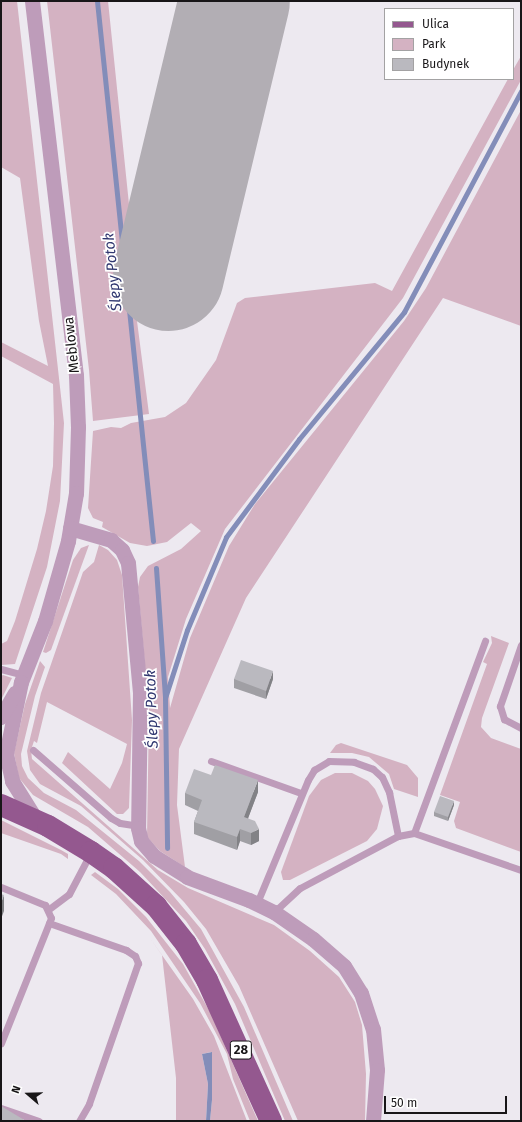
<!DOCTYPE html>
<meta charset="utf-8">
<style>
body{margin:0}
#map{position:relative;width:522px;height:1122px;overflow:hidden;background:#ede9f0;font-family:"Fira Sans",sans-serif}
div>[style]{position:absolute}
[style*='--x']{left:calc(var(--x)*1px);top:calc(var(--y)*1px);width:calc(var(--w)*1px);rotate:calc(var(--a)*1deg)}
.green>*{inset:0;background:#d4b2c2}
.water>*{inset:0;background:#838db9}
.stream>*{height:5px;margin:-2.5px;padding:0 2.5px;transform-origin:2.5px;border-radius:2.5px;background:#838db9}
.runway>*{height:111px;margin:-55.5px;padding:0 55.5px;transform-origin:55.5px;border-radius:55.5px;background:#b2aeb4}
.service>*{height:7px;margin:-3.5px;padding:0 3.5px;transform-origin:3.5px;border-radius:3.5px;background:#be9cba}
.minor>*{height:15px;margin:-7.5px;padding:0 7.5px;transform-origin:7.5px;border-radius:7.5px;background:#be9cba}
.primary>*{height:22px;margin:-11px;padding:0 11px;transform-origin:11px;border-radius:11px;background:#94588f}
.wall>*{inset:0;background:#a09fa4}
.shaded-wall>*{inset:0;background:#828286}
.building>*{inset:0;background:#bab9bf}
span{translate:-50% -50%;white-space:nowrap;text-align:center;line-height:1.15;-webkit-text-stroke:3.5px #fff;paint-order:stroke}
.shield-label span{padding:1px 3px;background:#fff;border:1px solid;border-radius:3px;-webkit-text-stroke-width:0}
.shield-label{font-size:13px;color:#181618;font-weight:700}
.street-label{font-size:14px;color:#181618}
.water-label{font-size:15px;color:#303770;font-style:italic}
.frame{position:absolute;inset:0;border:2px solid #181618;pointer-events:none}
.legend{position:absolute;left:384px;top:8px;width:130px;height:72px;box-sizing:border-box;background:#fff;border:1px solid #a3a2a3;margin:0;padding:5px 7px;list-style:none;font-size:12px;color:#181618}
.legend li{display:flex;align-items:center;gap:8px;height:20px}
.legend b{width:20px;border:1px solid #a3a2a3}
.north{position:absolute;left:8px;top:1074px;width:40px;height:40px;-webkit-text-stroke:3px #fff;paint-order:stroke;rotate:290deg;font-size:11px;font-weight:700;line-height:16px;text-align:center;color:#181618}
.north::after{content:'';display:block;margin:auto;width:14px;height:18px;background:#181618;clip-path:polygon(50% 0,100% 100%,50% 72%,0 100%)}
.scale{position:absolute;left:384px;top:1096px;width:123px;height:18px;box-sizing:border-box;border:2px solid #181618;border-top:0;padding-left:5px;font-size:12px;line-height:14px;white-space:nowrap;color:#181618;-webkit-text-stroke:3px #fff;paint-order:stroke}
</style>
<div id="map">
<div class="green">
<div style="clip-path:polygon(1px 1px,17px 1px,64px 423px,60px 501px,47px 567px,15px 664px,1px 665px,1px 644px,7px 641px,15px 621px,37px 549px,46px 511px,53px 466px,54px 423px,53px 384px,1px 356px,1px 342px,48px 366px,39px 321px,20px 178px,1px 167px)"></div>
<div style="clip-path:polygon(47px 1px,108px 1px,133px 243px,129px 259px,149px 414px,93px 421px,89px 370px)"></div>
<div style="clip-path:polygon(521px 56px,521px 80px,403px 298px,225px 529px,186px 619px,168px 677px,170px 708px,190px 638px,229px 546px,255px 504px,404px 321px,426px 288px,521px 110px,521px 326px,443px 298px,246px 598px,179px 749px,177px 805px,185px 867px,160px 851px,147px 837px,149px 710px,138px 587px,140px 577px,148px 566px,181px 549px,201px 531px,191px 523px,167px 542px,147px 546px,130px 543px,102px 527px,103px 522px,93px 518px,88px 508px,93px 431px,111px 427px,121px 428px,131px 423px,165px 417px,186px 403px,216px 360px,237px 303px,245px 298px,375px 283px,392px 291px,508px 79px,513px 79px,513px 70px)"></div>
<div style="clip-path:polygon(89px 545px,51px 650px,46px 653px,43px 652px,73px 560px,81px 548px)"></div>
<div style="clip-path:polygon(99px 545px,108px 550px,117px 560px,122px 575px,132px 720px,129px 808px,123px 814px,117px 814px,62px 763px,68px 752px,110px 789px,122px 763px,127px 744px,47px 702px,37px 743px,34px 741px,31px 750px,32px 759px,158px 870px,188px 888px,274px 925px,310px 951px,339px 977px,355px 1002px,362px 1025px,366px 1074px,365px 1121px,298px 1121px,239px 986px,206px 929px,184px 902px,143px 860px,81px 806px,40px 784px,30px 770px,27px 751px,41px 693px,83px 572px,94px 562px)"></div>
<div style="clip-path:polygon(491px 636px,509px 643px,482px 718px,481px 727px,491px 738px,521px 749px,521px 852px,456px 828px,454px 821px,460px 802px,440px 795px,487px 664px,483px 662px,492px 643px)"></div>
<div style="clip-path:polygon(40px 661px,45px 667px,35px 696px,21px 754px,22px 766px,28px 778px,44px 793px,76px 810px,139px 861px,170px 892px,201px 929px,244px 1007px,293px 1121px,285px 1121px,235px 1004px,205px 949px,186px 921px,140px 872px,88px 827px,33px 795px,19px 778px,14px 753px,25px 704px)"></div>
<div style="clip-path:polygon(3px 675px,12px 678px,1px 700px,1px 676px)"></div>
<div style="clip-path:polygon(341px 743px,407px 765px,418px 778px,418px 797px,394px 789px,389px 774px,369px 757px,352px 753px,330px 753px,336px 745px)"></div>
<div style="clip-path:polygon(335px 773px,352px 773px,368px 781px,375px 789px,383px 806px,377px 829px,367px 841px,290px 880px,283px 880px,281px 872px,309px 796px,321px 780px)"></div>
<div style="clip-path:polygon(1px 820px,61px 850px,68px 854px,68px 859px,61px 854px,1px 833px)"></div>
<div style="clip-path:polygon(95px 872px,118px 889px,146px 917px,183px 964px,210px 1012px,258px 1121px,250px 1121px,233px 1079px,227px 1054px,200px 1003px,151px 931px,116px 894px,91px 875px)"></div>
<div style="clip-path:polygon(147px 934px,193px 999px,214px 1036px,247px 1121px,210px 1121px,212px 1100px,211px 1052px,202px 1054px,208px 1084px,206px 1121px,176px 1121px,176px 1078px,162px 955px)"></div>
</div>
<div class="water">
<div style="clip-path:polygon(212px 1052px,212px 1100px,210px 1121px,206px 1121px,208px 1084px,202px 1054px)"></div>
</div>
<div class="stream">
<div style="--x:97;--y:1;--w:543;--a:84.08"></div>
<div style="--x:156;--y:568;--w:130;--a:86"></div>
<div style="--x:165;--y:698;--w:150;--a:89.2"></div>
<div style="--x:165;--y:698;--w:71;--a:-72.1"></div>
<div style="--x:187;--y:630;--w:101;--a:-67.2"></div>
<div style="--x:226;--y:537;--w:122;--a:-53.3"></div>
<div style="--x:299;--y:439;--w:165;--a:-50.4"></div>
<div style="--x:404;--y:312;--w:250;--a:-62.1"></div>
</div>
<div class="runway">
<div style="--x:168;--y:275;--w:282;--a:-76.5"></div>
</div>
<div class="service">
<div style="--x:521;--y:645;--w:65;--a:109"></div>
<div style="--x:500;--y:706;--w:14;--a:73"></div>
<div style="--x:504;--y:719;--w:19;--a:28"></div>
<div style="--x:1;--y:669;--w:24;--a:15"></div>
<div style="--x:33;--y:750;--w:103;--a:41.1"></div>
<div style="--x:111;--y:818;--w:10;--a:29"></div>
<div style="--x:120;--y:823;--w:18;--a:9"></div>
<div style="--x:211;--y:761;--w:96;--a:19.6"></div>
<div style="--x:414;--y:833;--w:113;--a:19.1"></div>
<div style="--x:1;--y:887;--w:48;--a:22.2"></div>
<div style="--x:45;--y:905;--w:14;--a:65"></div>
<div style="--x:51;--y:918;--w:135;--a:111.8"></div>
<div style="--x:257;--y:903;--w:133;--a:-67.5"></div>
<div style="--x:308;--y:780;--w:12;--a:-59"></div>
<div style="--x:314;--y:770;--w:17;--a:-31"></div>
<div style="--x:329;--y:761;--w:25;--a:2"></div>
<div style="--x:354;--y:762;--w:20;--a:20"></div>
<div style="--x:373;--y:769;--w:12;--a:42"></div>
<div style="--x:382;--y:777;--w:17;--a:65"></div>
<div style="--x:389;--y:792;--w:45;--a:78.4"></div>
<div style="--x:49;--y:909;--w:25;--a:-37"></div>
<div style="--x:69;--y:894;--w:45;--a:-62.3"></div>
<div style="--x:274;--y:912;--w:35;--a:-43"></div>
<div style="--x:300;--y:888;--w:111;--a:-28"></div>
<div style="--x:398;--y:836;--w:16;--a:-11"></div>
<div style="--x:414;--y:833;--w:205;--a:-69.7"></div>
<div style="--x:49;--y:923;--w:82;--a:19.3"></div>
<div style="--x:126;--y:950;--w:11;--a:34"></div>
<div style="--x:135;--y:956;--w:8;--a:67"></div>
<div style="--x:138;--y:963;--w:149;--a:109.2"></div>
<div style="--x:89;--y:1104;--w:20;--a:120"></div>
<div style="--x:1;--y:1108;--w:40;--a:18.9"></div>
</div>
<div class="minor">
<div style="--x:32;--y:1;--w:377;--a:83.3"></div>
<div style="--x:76;--y:375;--w:52;--a:87.8"></div>
<div style="--x:78;--y:427;--w:66;--a:91.7"></div>
<div style="--x:76;--y:493;--w:49;--a:99.5"></div>
<div style="--x:68;--y:541;--w:83;--a:106"></div>
<div style="--x:45;--y:621;--w:66;--a:111.5"></div>
<div style="--x:21;--y:682;--w:74;--a:101.8"></div>
<div style="--x:6;--y:754;--w:28;--a:77"></div>
<div style="--x:12;--y:781;--w:47;--a:58"></div>
<div style="--x:70;--y:528;--w:43;--a:16.3"></div>
<div style="--x:111;--y:540;--w:15;--a:42"></div>
<div style="--x:122;--y:550;--w:14;--a:65"></div>
<div style="--x:128;--y:563;--w:130;--a:84.7"></div>
<div style="--x:140;--y:692;--w:136;--a:90.8"></div>
<div style="--x:138;--y:828;--w:13;--a:77"></div>
<div style="--x:141;--y:841;--w:20;--a:49"></div>
<div style="--x:154;--y:856;--w:39;--a:32"></div>
<div style="--x:187;--y:877;--w:66;--a:20.4"></div>
<div style="--x:249;--y:900;--w:28;--a:26"></div>
<div style="--x:274;--y:912;--w:47;--a:34.7"></div>
<div style="--x:313;--y:939;--w:41;--a:41.1"></div>
<div style="--x:344;--y:966;--w:32;--a:58"></div>
<div style="--x:361;--y:993;--w:38;--a:72"></div>
<div style="--x:373;--y:1029;--w:41;--a:84.4"></div>
<div style="--x:377;--y:1070;--w:51;--a:94.5"></div>
<div style="--x:1;--y:717;--w:28;--a:-60"></div>
</div>
<div class="primary">
<div style="--x:1;--y:805;--w:51;--a:24.1"></div>
<div style="--x:48;--y:826;--w:50;--a:31.2"></div>
<div style="--x:91;--y:852;--w:28;--a:35"></div>
<div style="--x:114;--y:868;--w:57;--a:42.1"></div>
<div style="--x:156;--y:906;--w:48;--a:51.7"></div>
<div style="--x:186;--y:944;--w:42;--a:59.7"></div>
<div style="--x:207;--y:980;--w:155;--a:65.6"></div>
</div>
<div class="wall">
<div style="clip-path:polygon(234px 679px,273px 679px,266px 699px,234px 688px)"></div>
<div style="clip-path:polygon(258px 792px,248px 818px,259px 841px,251px 845px,240px 841px,237px 850px,194px 834px,194px 822px,198px 811px,185px 805px,185px 793px)"></div>
<div style="clip-path:polygon(454px 805px,448px 821px,434px 816px,434px 812px)"></div>
</div>
<div class="shaded-wall">
<div style="clip-path:polygon(273px 671px,273px 679px,266px 699px,266px 691px)"></div>
<div style="clip-path:polygon(258px 780px,258px 792px,244px 829px,244px 817px)"></div>
<div style="clip-path:polygon(454px 801px,454px 805px,448px 821px,448px 817px)"></div>
<div style="clip-path:polygon(240px 829px,240px 841px,237px 850px,237px 837px)"></div>
<div style="clip-path:polygon(259px 829px,259px 841px,251px 845px,251px 833px)"></div>
<div style="clip-path:polygon(4px 895px,4px 911px,1px 919px,1px 903px)"></div>
</div>
<div class="building">
<div style="clip-path:polygon(241px 660px,273px 671px,266px 691px,234px 679px)"></div>
<div style="clip-path:polygon(215px 765px,258px 780px,244px 817px,255px 821px,259px 829px,251px 833px,240px 829px,237px 837px,194px 822px,202px 800px,185px 793px,194px 769px,211px 775px)"></div>
<div style="clip-path:polygon(440px 796px,454px 801px,448px 817px,434px 812px)"></div>
<div style="clip-path:polygon(1px 894px,4px 895px,1px 903px)"></div>
<div style="clip-path:polygon(1px 1106px,26px 1121px,1px 1121px)"></div>
</div>
<div class="shield-label">
<span style="left:241px;top:1050px">28</span>
</div>
<div class="street-label">
<span style="left:72px;top:345px;rotate:-96deg">Meblowa</span>
</div>
<div class="water-label">
<span style="left:113px;top:272px;rotate:-96deg">Ślepy Potok</span>
<span style="left:152px;top:709px;rotate:-92deg">Ślepy Potok</span>
</div>
<div class="frame"></div>
<ul class="legend">
<li><b style="height:5px;background:#94588f"></b>Ulica</li>
<li><b style="height:11px;background:#d4b2c2"></b>Park</li>
<li><b style="height:11px;background:#bab9bf"></b>Budynek</li>
</ul>
<div class="north">N</div>
<div class="scale">50 m</div>
</div>
